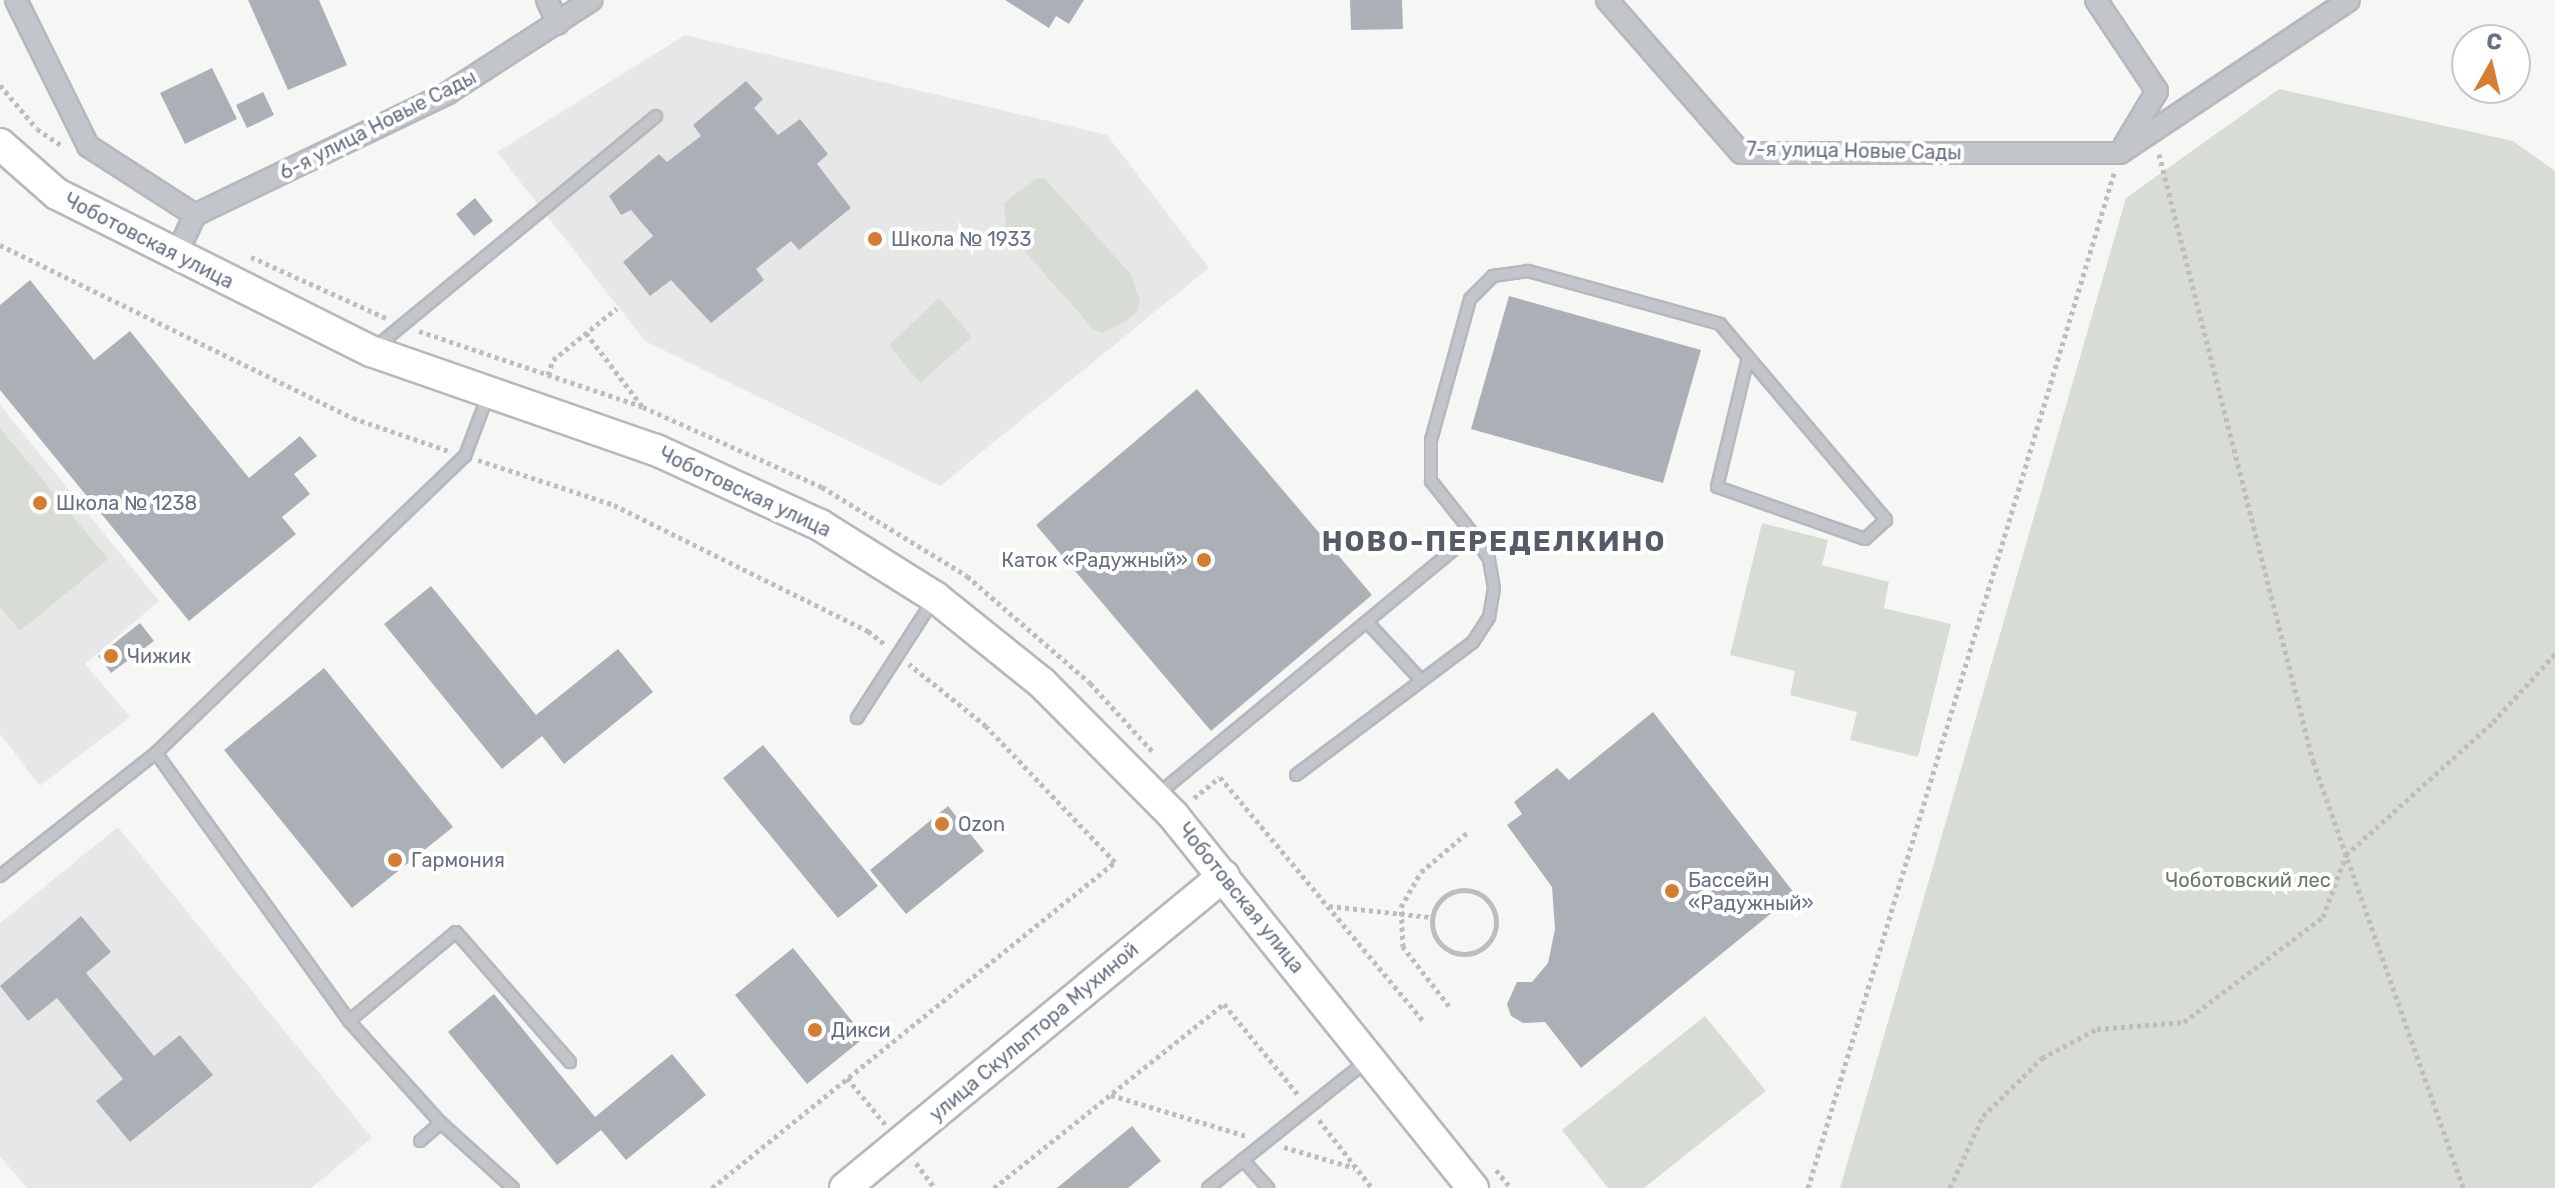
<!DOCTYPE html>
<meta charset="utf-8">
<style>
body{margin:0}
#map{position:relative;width:2555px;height:1188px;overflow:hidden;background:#f6f7f4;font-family:Rubik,sans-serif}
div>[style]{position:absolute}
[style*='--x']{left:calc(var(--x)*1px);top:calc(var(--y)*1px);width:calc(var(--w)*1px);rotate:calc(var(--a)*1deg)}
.built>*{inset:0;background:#e7e7e7}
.green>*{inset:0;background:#d7ddd5}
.building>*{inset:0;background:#abb0b7}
.path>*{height:5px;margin-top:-2.5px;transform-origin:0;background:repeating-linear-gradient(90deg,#bcbdc0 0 4px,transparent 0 8px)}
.path>.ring{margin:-2.5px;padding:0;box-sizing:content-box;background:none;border:5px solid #bcbdc0;border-radius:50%}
.roads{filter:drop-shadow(2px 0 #b5b8bd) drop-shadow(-2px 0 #b5b8bd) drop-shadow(0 2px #b5b8bd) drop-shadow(0 -2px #b5b8bd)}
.lane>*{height:10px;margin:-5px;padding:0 5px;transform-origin:5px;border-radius:5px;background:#c2c5c9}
.street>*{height:20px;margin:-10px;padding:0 10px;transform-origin:10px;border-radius:10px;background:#c2c5c9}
.secondary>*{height:30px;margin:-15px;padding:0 15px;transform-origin:15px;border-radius:15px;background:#fff}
.dots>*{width:22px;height:22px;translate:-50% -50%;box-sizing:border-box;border:4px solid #fff;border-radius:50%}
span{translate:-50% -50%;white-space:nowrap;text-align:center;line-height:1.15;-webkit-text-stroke:8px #fff;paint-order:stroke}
.street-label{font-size:20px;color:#687183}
.poi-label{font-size:20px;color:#687183}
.left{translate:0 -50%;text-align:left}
.right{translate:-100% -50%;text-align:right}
.park-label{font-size:20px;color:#667a67}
.district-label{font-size:28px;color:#555c68;font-weight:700;letter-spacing:2px}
.north{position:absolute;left:2451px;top:24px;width:80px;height:80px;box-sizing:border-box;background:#fff;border:2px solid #c3c6cd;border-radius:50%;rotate:8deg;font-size:22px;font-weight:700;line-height:32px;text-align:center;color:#687183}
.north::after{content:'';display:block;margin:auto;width:28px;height:36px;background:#d67d34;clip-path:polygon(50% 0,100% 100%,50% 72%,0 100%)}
</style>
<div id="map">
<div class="built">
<div style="clip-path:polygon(685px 35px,1107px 135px,1209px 268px,940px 486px,645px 341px,497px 152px)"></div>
<div style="clip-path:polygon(0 405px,159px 601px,85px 664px,130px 717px,40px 786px,0 734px)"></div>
<div style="clip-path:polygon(118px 827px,372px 1138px,311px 1188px,27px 1188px,0 1156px,0 923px)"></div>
</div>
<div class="green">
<div style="clip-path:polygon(2279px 89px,2513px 141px,2555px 171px,2555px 1188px,1840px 1188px,2126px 198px)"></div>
<div style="clip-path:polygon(1037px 178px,1044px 178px,1130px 273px,1140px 300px,1137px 312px,1124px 322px,1102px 333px,1093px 329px,1006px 230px,1004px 203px)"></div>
<div style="clip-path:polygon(939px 298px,972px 337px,920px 383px,889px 345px)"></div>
<div style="clip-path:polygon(0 428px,108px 559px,20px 631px,0 607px)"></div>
<div style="clip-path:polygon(1762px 523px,1828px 540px,1822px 565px,1889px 582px,1884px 608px,1951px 624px,1918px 757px,1850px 740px,1857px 712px,1790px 695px,1795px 671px,1730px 655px)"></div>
<div style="clip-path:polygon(1705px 1016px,1766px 1091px,1644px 1188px,1608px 1188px,1562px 1130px)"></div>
</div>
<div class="building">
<div style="clip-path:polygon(248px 0,319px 0,347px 65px,288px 90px)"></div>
<div style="clip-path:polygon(1005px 0,1084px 0,1069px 24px,1056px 16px,1049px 28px)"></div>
<div style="clip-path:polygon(1350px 0,1402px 0,1403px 29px,1351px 30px)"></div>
<div style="clip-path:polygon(212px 68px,237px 119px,185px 144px,160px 93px)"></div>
<div style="clip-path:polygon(746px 81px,763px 99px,754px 108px,778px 135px,800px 119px,828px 154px,817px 164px,851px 208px,799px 250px,791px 241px,756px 269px,764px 280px,711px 323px,671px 280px,650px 296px,623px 262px,653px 236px,631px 210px,621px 215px,609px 196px,659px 154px,667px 162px,701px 136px,693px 125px)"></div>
<div style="clip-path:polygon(263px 92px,274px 115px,247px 128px,236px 105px)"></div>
<div style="clip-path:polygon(475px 198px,493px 221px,474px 236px,456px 214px)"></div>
<div style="clip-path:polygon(30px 280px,94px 360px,130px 331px,249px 478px,300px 436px,317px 456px,294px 474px,310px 494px,282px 517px,296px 534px,189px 621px,0 390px,0 305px)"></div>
<div style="clip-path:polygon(1509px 296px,1701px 350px,1663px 483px,1471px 429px)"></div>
<div style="clip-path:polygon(1197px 389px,1372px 595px,1211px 731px,1036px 525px)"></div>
<div style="clip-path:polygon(431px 586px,536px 715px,618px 649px,653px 692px,564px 764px,542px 736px,502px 769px,384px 624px)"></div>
<div style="clip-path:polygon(140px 623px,154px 641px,111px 673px,98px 656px)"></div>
<div style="clip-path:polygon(324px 668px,453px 827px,352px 908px,224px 750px)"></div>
<div style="clip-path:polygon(1653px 712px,1795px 894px,1581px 1068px,1545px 1022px,1523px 1023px,1511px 1016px,1507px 1004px,1517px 982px,1532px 982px,1548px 963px,1555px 929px,1552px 887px,1507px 825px,1522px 814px,1514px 802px,1557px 768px,1569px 780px)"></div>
<div style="clip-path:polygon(763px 745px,878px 886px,838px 918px,723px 778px)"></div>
<div style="clip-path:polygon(948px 806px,984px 851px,906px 914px,870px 870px)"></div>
<div style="clip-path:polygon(81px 916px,111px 952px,86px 973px,154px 1056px,180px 1035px,213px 1075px,130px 1142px,96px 1101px,123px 1079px,57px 998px,28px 1021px,0 986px)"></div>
<div style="clip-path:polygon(793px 948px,865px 1037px,807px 1084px,735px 995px)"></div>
<div style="clip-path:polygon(494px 994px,595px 1117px,672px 1054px,706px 1095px,626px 1160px,601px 1130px,557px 1165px,448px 1032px)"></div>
<div style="clip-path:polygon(1132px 1126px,1161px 1161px,1128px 1188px,1057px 1188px)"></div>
</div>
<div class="path">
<div style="--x:0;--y:85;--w:57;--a:49.9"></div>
<div style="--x:37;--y:129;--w:32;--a:34"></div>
<div style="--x:2159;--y:154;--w:626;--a:75.76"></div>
<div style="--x:2313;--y:761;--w:453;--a:70.6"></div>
<div style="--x:0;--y:245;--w:393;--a:26.1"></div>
<div style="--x:353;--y:418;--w:102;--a:19"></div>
<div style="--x:251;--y:257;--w:150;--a:24.3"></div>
<div style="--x:419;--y:331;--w:237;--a:18.7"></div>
<div style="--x:643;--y:407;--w:196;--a:24.1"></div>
<div style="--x:822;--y:487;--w:170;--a:31.5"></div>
<div style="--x:967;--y:576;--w:163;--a:41"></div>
<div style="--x:1090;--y:683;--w:92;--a:47.6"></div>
<div style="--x:586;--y:333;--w:92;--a:52.5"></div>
<div style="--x:548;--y:375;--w:16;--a:-72"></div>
<div style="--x:553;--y:360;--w:82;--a:-39.1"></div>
<div style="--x:478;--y:460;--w:143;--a:18.3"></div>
<div style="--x:614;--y:505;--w:284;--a:26.4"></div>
<div style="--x:868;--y:631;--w:23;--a:38"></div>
<div style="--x:1194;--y:798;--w:33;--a:-39"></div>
<div style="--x:1220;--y:777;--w:320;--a:50.2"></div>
<div class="ring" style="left:1432px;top:890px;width:59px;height:59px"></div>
<div style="--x:1329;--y:906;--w:103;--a:6.2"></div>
<div style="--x:1449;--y:1006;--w:75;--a:-127.9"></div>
<div style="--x:1403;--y:947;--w:40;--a:-92.9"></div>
<div style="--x:1401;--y:907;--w:40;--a:-60.3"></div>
<div style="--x:1421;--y:872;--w:62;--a:-40.4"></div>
<div style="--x:847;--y:1078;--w:60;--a:50.4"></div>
<div style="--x:1111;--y:1095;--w:142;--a:16.8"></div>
<div style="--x:1319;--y:1120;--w:86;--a:52.1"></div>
<div style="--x:1284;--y:1147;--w:74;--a:16.5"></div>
<div style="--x:916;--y:1163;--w:31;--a:53"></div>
<div style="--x:1496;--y:1170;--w:23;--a:50"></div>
<div style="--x:712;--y:1188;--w:518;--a:-38.97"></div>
<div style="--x:1115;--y:862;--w:187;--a:-133.5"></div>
<div style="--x:986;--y:726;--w:99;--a:-141.2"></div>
<div style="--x:994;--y:1188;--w:295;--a:-38.7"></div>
<div style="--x:1224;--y:1004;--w:120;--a:50.7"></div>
<div style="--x:1808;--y:1188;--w:1060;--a:-73.22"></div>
<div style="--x:1950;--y:1188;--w:79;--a:-65.4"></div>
<div style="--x:1983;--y:1116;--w:83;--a:-44.5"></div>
<div style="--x:2042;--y:1058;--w:62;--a:-27.8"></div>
<div style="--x:2097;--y:1029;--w:87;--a:-4.6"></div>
<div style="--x:2184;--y:1022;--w:174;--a:-37.1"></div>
<div style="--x:2323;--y:917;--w:66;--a:-69.6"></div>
<div style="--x:2346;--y:855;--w:198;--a:-42.1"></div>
<div style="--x:2493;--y:722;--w:92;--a:-47.6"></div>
</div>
<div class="roads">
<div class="lane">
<div style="--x:376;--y:347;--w:363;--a:-39.5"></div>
<div style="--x:1367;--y:622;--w:78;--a:47.1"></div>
<div style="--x:857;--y:718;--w:142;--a:-57.1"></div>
<div style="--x:156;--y:753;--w:330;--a:54.2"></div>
<div style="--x:349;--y:1021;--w:137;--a:48"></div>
<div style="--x:441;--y:1123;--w:97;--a:42.1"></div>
<div style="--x:1296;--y:775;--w:221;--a:-36.9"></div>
<div style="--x:1473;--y:642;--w:30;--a:-57"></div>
<div style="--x:1489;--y:617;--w:29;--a:-80"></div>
<div style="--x:1494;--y:588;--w:29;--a:-100"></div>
<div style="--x:1489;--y:559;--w:30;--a:-123"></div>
<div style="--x:1157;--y:795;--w:410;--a:-39.6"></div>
<div style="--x:1473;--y:534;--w:68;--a:-128.4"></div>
<div style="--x:1431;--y:481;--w:41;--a:-90"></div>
<div style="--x:1431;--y:440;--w:146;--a:-74.5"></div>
<div style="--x:1470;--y:299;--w:33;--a:-45"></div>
<div style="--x:1493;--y:276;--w:35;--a:-8"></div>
<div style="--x:1528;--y:271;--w:199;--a:15.4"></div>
<div style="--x:1720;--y:324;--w:257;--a:49.7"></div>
<div style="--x:1886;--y:520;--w:28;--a:138"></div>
<div style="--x:1865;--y:539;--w:157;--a:-160.6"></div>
<div style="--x:1717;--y:487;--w:133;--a:-76.5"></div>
<div style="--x:0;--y:876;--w:199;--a:-38.3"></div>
<div style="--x:156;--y:753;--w:429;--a:-43.9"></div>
<div style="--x:465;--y:456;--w:65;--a:-69.3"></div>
<div style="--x:349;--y:1021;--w:139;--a:-39.8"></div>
<div style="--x:456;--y:932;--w:173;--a:48.8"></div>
<div style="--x:420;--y:1141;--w:28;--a:-41"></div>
<div style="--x:1243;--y:1160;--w:38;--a:48"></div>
<div style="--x:1208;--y:1188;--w:205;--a:-38.7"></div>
</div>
<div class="street">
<div style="--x:16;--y:0;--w:163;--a:63.7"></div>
<div style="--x:88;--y:146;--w:127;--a:32.8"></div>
<div style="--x:547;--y:0;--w:26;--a:65"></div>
<div style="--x:1607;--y:0;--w:203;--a:48.8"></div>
<div style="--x:1741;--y:153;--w:379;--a:0"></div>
<div style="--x:2096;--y:0;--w:110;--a:56.2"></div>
<div style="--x:2157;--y:91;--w:64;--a:121"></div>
<div style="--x:2120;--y:153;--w:275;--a:-33.7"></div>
<div style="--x:176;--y:255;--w:44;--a:-64.6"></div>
<div style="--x:195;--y:215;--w:281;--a:-25.7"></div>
<div style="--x:448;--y:93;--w:171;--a:-32.9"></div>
</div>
<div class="secondary">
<div style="--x:0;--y:144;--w:76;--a:41.3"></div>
<div style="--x:57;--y:194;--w:351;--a:26.6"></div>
<div style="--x:371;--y:351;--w:302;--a:19.2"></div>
<div style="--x:656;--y:450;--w:180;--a:24.6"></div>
<div style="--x:820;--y:525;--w:136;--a:32.1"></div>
<div style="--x:935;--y:597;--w:137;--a:38.8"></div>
<div style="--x:1042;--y:683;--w:186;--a:45.2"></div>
<div style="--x:1173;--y:815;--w:479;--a:51.2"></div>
<div style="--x:845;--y:1188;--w:491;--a:-39.5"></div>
</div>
</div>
<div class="dots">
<div style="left:875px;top:239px;background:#d67d34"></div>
<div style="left:40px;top:503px;background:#d67d34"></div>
<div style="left:1204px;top:560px;background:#d67d34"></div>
<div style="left:111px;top:656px;background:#d67d34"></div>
<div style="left:942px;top:824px;background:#d67d34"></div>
<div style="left:395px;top:860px;background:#d67d34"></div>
<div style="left:1672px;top:891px;background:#d67d34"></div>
<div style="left:815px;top:1030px;background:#d67d34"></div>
</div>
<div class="street-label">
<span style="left:378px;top:125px;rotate:-27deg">6-я улица Новые Сады</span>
<span style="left:1854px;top:151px;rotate:1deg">7-я улица Новые Сады</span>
<span style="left:149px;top:241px;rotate:27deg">Чоботовская улица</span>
<span style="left:745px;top:492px;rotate:25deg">Чоботовская улица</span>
<span style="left:1241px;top:898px;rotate:51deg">Чоботовская улица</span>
<span style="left:1034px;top:1032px;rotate:-40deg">улица Скульптора Мухиной</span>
</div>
<div class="poi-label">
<span class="left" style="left:891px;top:239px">Школа № 1933</span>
<span class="left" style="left:56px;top:503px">Школа № 1238</span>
<span class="right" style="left:1188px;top:560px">Каток «Радужный»</span>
<span class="left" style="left:127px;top:656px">Чижик</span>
<span class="left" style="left:958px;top:824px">Ozon</span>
<span class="left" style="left:411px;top:860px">Гармония</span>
<span class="left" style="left:1688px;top:892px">Бассейн<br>«Радужный»</span>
<span class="left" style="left:831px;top:1030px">Дикси</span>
</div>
<div class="park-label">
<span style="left:2248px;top:880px">Чоботовский лес</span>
</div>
<div class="district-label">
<span style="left:1494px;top:542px">НОВО-ПЕРЕДЕЛКИНО</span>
</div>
<div class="north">С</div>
</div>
